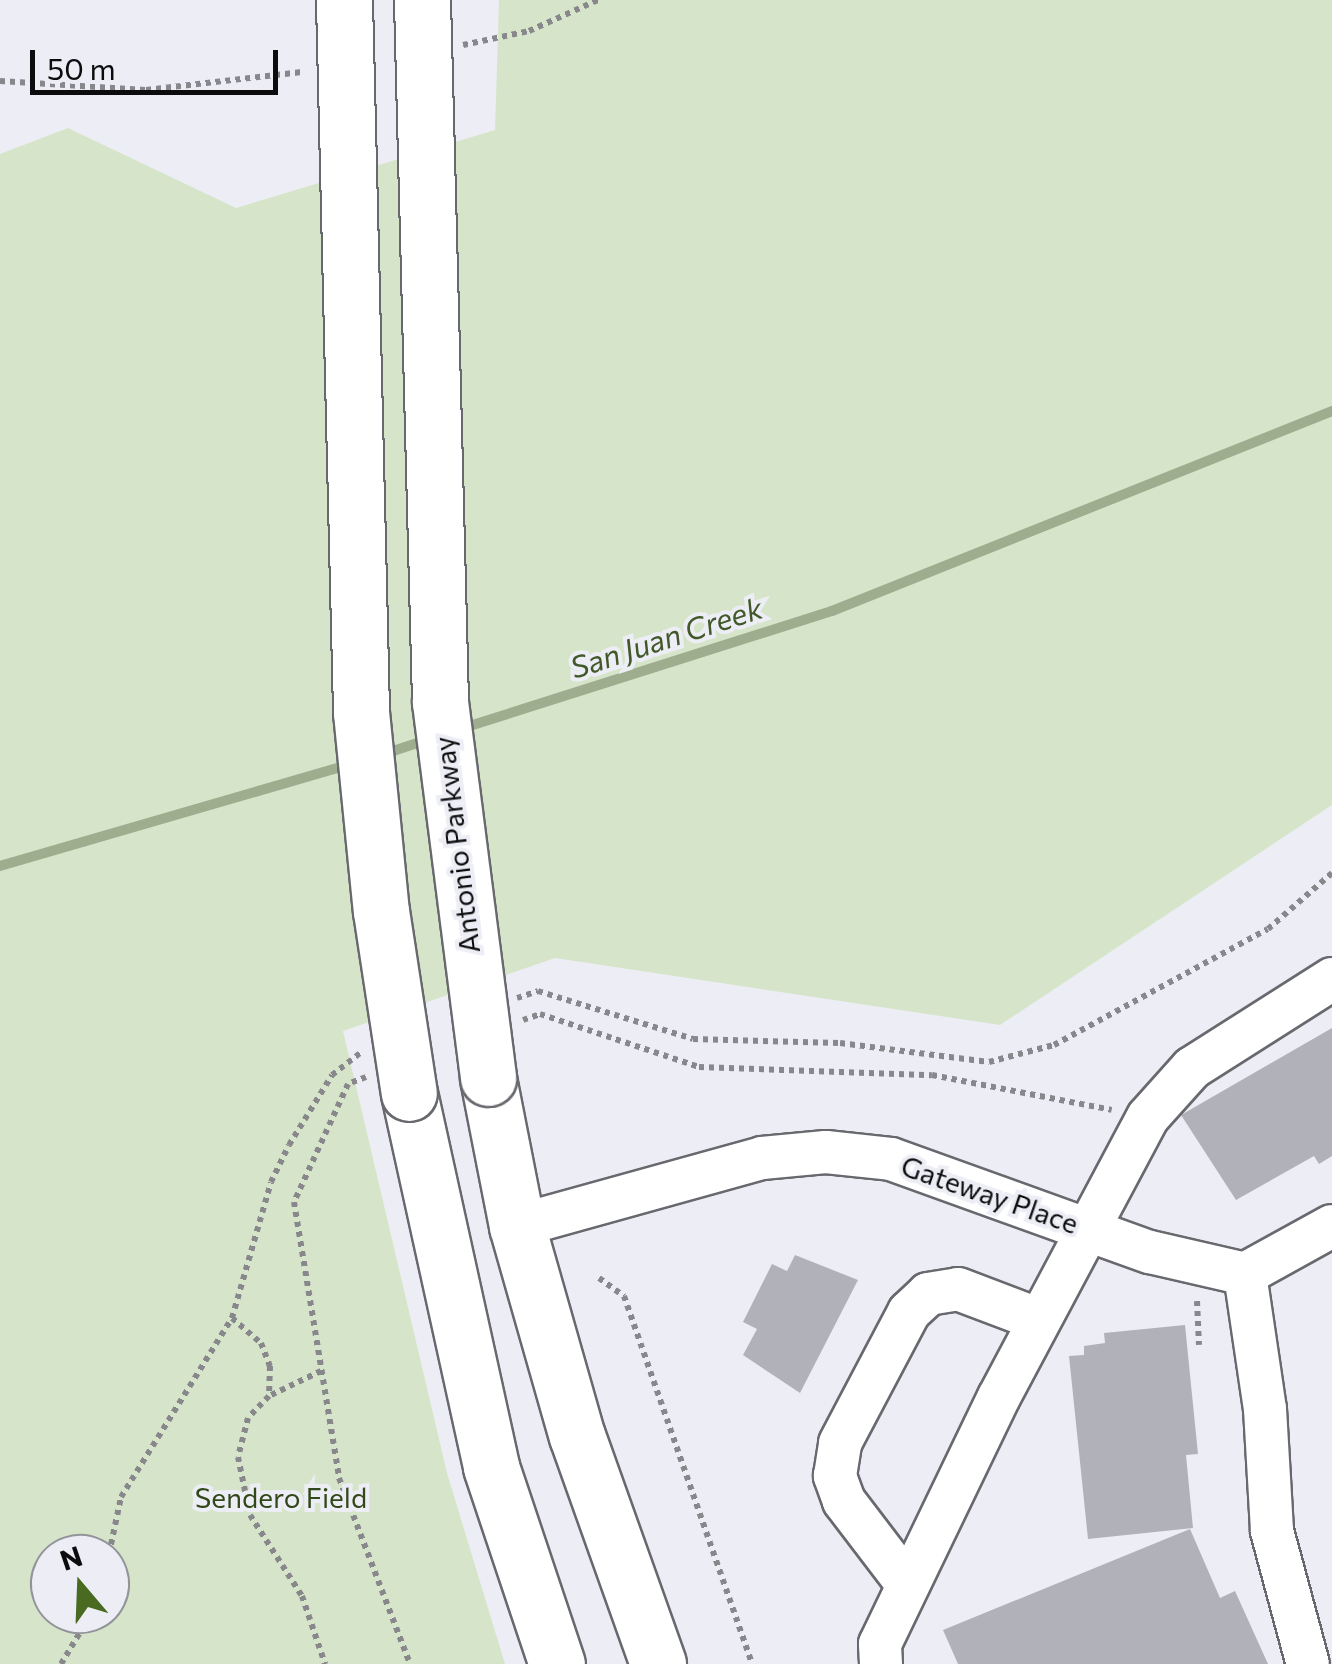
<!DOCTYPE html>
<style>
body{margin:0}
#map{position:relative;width:1332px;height:1664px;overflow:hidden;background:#edeef5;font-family:Commissioner,sans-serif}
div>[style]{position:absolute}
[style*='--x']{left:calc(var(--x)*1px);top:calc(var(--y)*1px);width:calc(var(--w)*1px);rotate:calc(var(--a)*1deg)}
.green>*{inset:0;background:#d6e5c9}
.stream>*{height:10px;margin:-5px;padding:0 5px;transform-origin:5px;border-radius:5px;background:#9dad8e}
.building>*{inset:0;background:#b1b2b9}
.path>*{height:6px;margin-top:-3px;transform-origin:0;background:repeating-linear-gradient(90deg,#87878c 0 5px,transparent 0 10px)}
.roads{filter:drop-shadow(2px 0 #68696f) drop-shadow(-2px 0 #68696f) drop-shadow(0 2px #68696f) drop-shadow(0 -2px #68696f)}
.minor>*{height:42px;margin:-21px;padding:0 21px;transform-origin:21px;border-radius:21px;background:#fff}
.highway>*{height:55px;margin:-27.5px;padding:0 27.5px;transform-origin:27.5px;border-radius:27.5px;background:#fff}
.bridges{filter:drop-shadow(2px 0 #68696f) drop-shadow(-2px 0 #68696f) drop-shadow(0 2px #68696f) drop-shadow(0 -2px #68696f)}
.highway-bridge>*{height:55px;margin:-27.5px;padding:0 27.5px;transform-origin:27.5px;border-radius:27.5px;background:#fff}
span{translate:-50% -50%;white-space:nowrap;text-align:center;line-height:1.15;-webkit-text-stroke:8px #edeef5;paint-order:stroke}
.street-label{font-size:28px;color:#0c0c0e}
.park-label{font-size:28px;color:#324819}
.water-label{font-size:30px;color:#415828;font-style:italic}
.north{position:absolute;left:30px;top:1534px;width:100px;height:100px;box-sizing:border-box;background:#edeef5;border:2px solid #939499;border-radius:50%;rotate:341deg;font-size:28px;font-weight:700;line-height:40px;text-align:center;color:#0c0c0e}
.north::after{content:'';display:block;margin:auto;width:35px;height:45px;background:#496a21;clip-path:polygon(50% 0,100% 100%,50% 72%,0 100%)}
.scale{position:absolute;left:30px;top:50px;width:248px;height:45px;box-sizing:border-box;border:5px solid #0c0c0e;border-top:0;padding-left:12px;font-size:30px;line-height:35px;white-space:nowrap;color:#0c0c0e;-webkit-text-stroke:8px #edeef5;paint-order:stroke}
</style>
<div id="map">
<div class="green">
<div style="clip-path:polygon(evenodd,499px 0,1332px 0,1332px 805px,1000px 1025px,555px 958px,343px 1031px,447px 1473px,505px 1664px,0 1664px,0 154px,68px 128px,236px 208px,495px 130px,499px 0,50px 1554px,110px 1554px,110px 1614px,50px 1614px,50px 1554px)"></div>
</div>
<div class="stream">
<div style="--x:460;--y:729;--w:390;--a:-17.6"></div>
<div style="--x:832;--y:611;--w:539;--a:-21.8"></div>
<div style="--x:384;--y:754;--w:47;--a:-18.4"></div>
<div style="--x:0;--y:866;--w:362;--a:-16.2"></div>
</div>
<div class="building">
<div style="clip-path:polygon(1332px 1028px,1332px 1156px,1319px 1164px,1314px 1156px,1236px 1200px,1181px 1115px)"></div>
<div style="clip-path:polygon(795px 1255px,858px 1280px,800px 1393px,743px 1355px,757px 1329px,743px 1322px,772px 1264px,787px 1271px)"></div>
<div style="clip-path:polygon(1185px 1325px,1198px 1454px,1186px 1455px,1193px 1528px,1088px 1539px,1069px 1356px,1084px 1355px,1084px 1346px,1105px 1343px,1104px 1333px)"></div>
<div style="clip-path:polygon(1190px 1529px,1220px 1598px,1235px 1591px,1268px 1664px,958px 1664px,943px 1630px)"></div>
</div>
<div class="path">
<div style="--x:463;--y:45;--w:67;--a:-12"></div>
<div style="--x:529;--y:31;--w:76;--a:-24.2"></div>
<div style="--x:0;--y:81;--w:146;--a:3.5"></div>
<div style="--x:146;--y:90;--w:157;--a:-6.6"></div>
<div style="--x:517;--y:998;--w:22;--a:-18"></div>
<div style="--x:538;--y:991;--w:162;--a:17.2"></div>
<div style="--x:693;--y:1039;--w:147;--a:1.6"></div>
<div style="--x:840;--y:1043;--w:150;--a:7.3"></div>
<div style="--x:989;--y:1062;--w:67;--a:-14.7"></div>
<div style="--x:1054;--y:1045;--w:243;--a:-28.5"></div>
<div style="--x:1268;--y:929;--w:85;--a:-41.2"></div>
<div style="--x:523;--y:1020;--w:18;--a:-19"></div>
<div style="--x:540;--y:1014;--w:168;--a:18.4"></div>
<div style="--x:699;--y:1067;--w:233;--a:2"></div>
<div style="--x:932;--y:1075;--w:183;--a:11"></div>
<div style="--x:366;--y:1077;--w:19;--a:159"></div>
<div style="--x:348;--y:1084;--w:130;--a:114.6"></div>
<div style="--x:294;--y:1202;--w:280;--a:80.7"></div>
<div style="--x:339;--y:1478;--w:199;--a:69.1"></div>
<div style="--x:599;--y:1278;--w:31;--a:36"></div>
<div style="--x:624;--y:1296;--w:390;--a:70.8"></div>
<div style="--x:1197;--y:1301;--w:44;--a:87.4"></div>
<div style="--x:232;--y:1318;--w:38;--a:41"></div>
<div style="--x:261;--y:1343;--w:25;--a:69"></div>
<div style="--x:270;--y:1366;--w:28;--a:92"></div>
<div style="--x:321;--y:1371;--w:58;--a:154.3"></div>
<div style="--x:269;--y:1396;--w:30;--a:134"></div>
<div style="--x:248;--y:1418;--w:40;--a:104.4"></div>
<div style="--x:238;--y:1457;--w:59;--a:78.3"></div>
<div style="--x:250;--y:1515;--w:96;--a:57.3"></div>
<div style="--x:302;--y:1596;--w:72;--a:71.3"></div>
<div style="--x:109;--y:1554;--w:58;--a:-78.1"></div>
<div style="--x:121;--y:1497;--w:211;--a:-58.2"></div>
<div style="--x:232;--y:1318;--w:141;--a:-74"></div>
<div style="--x:271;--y:1182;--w:41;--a:-64.1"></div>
<div style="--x:289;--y:1145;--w:82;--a:-58.4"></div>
<div style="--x:332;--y:1075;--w:39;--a:-38"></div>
<div style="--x:61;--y:1664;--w:58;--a:-59"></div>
</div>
<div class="roads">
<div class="minor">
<div style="--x:517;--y:1226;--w:254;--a:-15.5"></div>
<div style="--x:762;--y:1158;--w:64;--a:-5.4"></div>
<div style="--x:826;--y:1152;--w:65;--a:6.1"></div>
<div style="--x:891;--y:1159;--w:275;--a:19.8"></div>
<div style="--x:1150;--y:1252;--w:98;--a:13"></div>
<div style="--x:1245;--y:1274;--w:99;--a:-28.9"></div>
<div style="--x:1245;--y:1274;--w:136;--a:81.6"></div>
<div style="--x:1265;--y:1409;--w:122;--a:86.7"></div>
<div style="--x:1272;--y:1531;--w:138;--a:74.9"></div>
<div style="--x:908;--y:1585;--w:106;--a:-127.3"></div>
<div style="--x:844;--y:1501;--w:27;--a:-110"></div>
<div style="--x:835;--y:1476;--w:33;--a:-81"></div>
<div style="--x:840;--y:1443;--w:148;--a:-62.2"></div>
<div style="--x:909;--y:1312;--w:26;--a:-43"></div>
<div style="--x:928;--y:1294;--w:30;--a:-9"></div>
<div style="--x:958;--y:1289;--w:85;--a:20.8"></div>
<div style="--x:881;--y:1664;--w:20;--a:-93"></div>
<div style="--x:880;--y:1644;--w:274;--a:-64.3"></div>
<div style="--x:999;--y:1397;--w:317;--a:-62"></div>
<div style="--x:1148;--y:1117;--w:66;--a:-48.1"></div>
<div style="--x:1192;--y:1068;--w:166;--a:-32.4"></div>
</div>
<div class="highway">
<div style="--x:488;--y:1078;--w:151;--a:78.9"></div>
<div style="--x:517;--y:1226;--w:218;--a:74.1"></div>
<div style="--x:577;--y:1436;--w:242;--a:70.4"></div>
<div style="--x:409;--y:1093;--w:383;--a:77.6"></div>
<div style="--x:491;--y:1467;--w:208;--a:71.5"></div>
</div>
</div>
<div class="bridges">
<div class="highway-bridge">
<div style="--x:344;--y:0;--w:712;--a:88.63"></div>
<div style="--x:361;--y:712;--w:200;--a:84.3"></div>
<div style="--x:381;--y:911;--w:184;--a:81.3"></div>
<div style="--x:422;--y:0;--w:702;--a:88.53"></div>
<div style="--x:440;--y:702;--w:379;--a:82.7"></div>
</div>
</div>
<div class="street-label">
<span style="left:456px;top:845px;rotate:-97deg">Antonio Parkway</span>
<span style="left:990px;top:1194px;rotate:19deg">Gateway Place</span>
</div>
<div class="park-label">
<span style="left:281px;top:1497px">Sendero Field</span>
</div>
<div class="water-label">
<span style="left:666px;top:637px;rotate:-18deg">San Juan Creek</span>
</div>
<div class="north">N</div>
<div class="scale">50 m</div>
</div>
